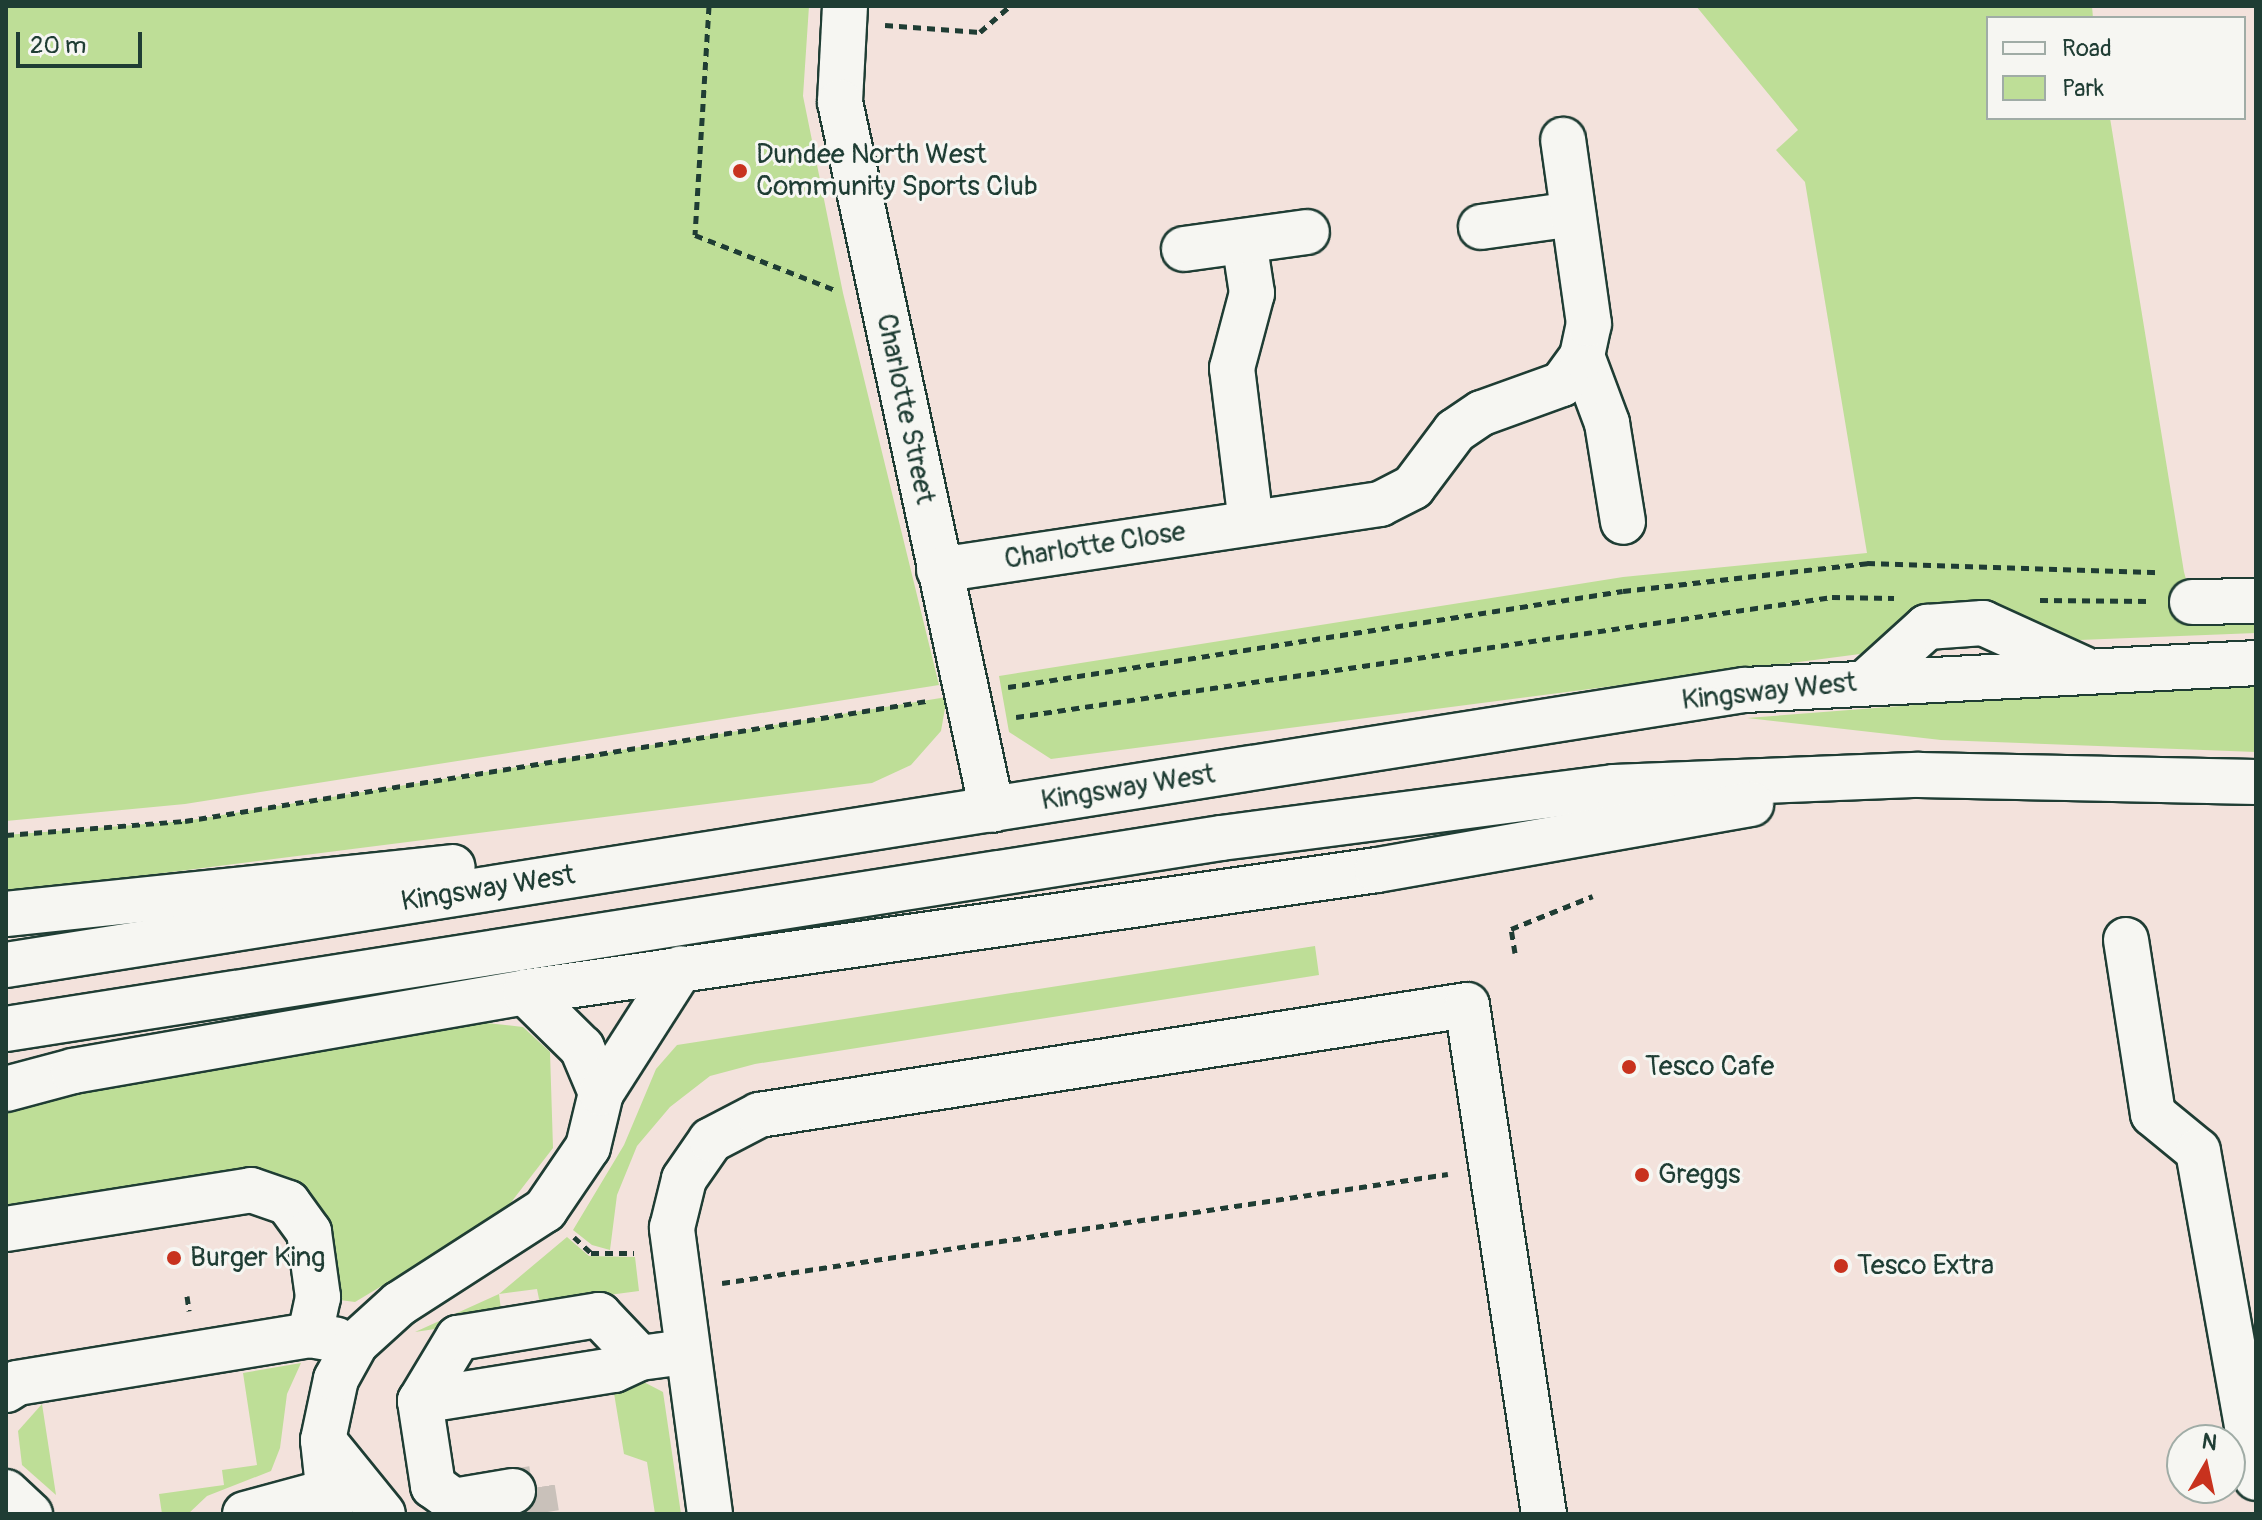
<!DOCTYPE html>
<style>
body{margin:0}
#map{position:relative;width:2262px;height:1520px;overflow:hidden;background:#f3e2dc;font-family:Pangolin,sans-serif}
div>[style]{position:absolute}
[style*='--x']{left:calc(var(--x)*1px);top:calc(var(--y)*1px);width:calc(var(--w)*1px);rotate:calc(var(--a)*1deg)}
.green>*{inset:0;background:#bede97}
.minor-tunnel>*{height:44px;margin-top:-22px;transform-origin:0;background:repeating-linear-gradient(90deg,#c9c1ba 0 44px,transparent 0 66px)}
.path>*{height:5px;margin-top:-2.5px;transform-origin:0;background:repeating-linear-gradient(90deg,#1f3d34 0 8px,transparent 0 14px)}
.roads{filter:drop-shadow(2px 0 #1f3d34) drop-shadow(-2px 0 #1f3d34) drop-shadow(0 2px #1f3d34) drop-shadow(0 -2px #1f3d34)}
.minor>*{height:44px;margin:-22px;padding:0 22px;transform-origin:22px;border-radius:22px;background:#f6f6f2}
.highway>*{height:44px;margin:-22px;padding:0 22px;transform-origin:22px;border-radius:22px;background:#f6f6f2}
.dots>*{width:22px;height:22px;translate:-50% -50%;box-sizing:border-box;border:4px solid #f6f6f2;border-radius:50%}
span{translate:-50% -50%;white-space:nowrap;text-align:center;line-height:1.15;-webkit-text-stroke:6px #f6f6f2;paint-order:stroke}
.poi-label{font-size:28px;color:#1f3d34}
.left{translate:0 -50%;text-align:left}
.street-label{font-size:28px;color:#1f3d34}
.frame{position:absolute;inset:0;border:8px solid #1f3d34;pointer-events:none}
.legend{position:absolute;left:1986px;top:16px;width:260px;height:104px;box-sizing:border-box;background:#f6f6f2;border:2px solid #a0aca6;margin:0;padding:10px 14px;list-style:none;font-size:24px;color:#1f3d34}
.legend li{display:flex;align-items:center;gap:16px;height:40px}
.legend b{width:40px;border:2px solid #a0aca6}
.north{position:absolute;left:2166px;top:1424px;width:80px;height:80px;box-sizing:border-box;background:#f6f6f2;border:2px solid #a0aca6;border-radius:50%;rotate:9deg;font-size:22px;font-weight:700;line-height:32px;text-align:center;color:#1f3d34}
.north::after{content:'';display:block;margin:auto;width:28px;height:36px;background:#c8321e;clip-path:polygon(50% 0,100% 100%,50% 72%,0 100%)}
.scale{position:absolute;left:16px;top:32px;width:126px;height:36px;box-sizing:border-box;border:4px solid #1f3d34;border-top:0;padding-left:10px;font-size:24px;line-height:28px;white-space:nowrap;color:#1f3d34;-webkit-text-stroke:6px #f6f6f2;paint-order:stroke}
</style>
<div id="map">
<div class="green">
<div style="clip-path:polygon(6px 6px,809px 6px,803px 96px,843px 293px,939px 685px,185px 804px,6px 821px)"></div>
<div style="clip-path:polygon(1696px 6px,2092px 6px,2093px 18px,1988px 18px,1988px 118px,2110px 118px,2184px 572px,2192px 601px,2256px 616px,2256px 633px,2054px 641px,1933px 615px,1860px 654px,1051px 759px,1009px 732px,999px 676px,1623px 577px,1867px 553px,1805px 182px,1776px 150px,1798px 130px)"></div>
<div style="clip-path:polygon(2187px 684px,2256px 684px,2256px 752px,1941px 740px,1747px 718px)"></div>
<div style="clip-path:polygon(947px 697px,941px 731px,911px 765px,872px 783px,6px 893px,6px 835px,185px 821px)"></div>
<div style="clip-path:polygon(1315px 946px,1319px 975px,755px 1064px,710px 1076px,670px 1107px,637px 1146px,617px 1195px,610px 1250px,592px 1245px,573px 1230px,624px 1145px,656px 1069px,677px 1045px)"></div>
<div style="clip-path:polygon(477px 1022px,523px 1027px,550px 1052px,553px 1148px,502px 1214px,355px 1302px,332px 1299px,321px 1226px,186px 1189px,152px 1183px,6px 1217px,6px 1113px,235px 1055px)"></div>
<div style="clip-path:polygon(567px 1237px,589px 1256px,635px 1257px,639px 1291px,540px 1304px,537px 1289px,499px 1294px,501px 1310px,488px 1321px,415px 1332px,499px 1294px)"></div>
<div style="clip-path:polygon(301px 1363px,287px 1394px,280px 1448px,271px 1471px,207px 1496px,188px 1514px,162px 1514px,159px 1494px,224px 1485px,222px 1470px,257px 1465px,243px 1373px)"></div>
<div style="clip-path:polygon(638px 1379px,663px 1392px,681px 1514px,655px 1514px,647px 1462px,624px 1454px,612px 1381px)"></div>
<div style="clip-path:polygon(42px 1404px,56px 1495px,22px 1465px,18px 1431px)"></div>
</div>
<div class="minor-tunnel">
<div style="--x:513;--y:1491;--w:20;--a:-9"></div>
<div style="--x:533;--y:1488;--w:26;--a:81"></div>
</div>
<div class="path">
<div style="--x:709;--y:6;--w:229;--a:93.5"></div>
<div style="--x:695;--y:235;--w:150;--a:21.4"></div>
<div style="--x:885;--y:25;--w:95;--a:4.2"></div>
<div style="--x:980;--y:32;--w:40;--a:-41"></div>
<div style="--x:2040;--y:600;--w:110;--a:0.5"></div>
<div style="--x:1008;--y:687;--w:622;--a:-8.87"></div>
<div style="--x:1623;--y:591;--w:246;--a:-6.5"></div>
<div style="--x:1867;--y:563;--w:293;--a:1.8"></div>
<div style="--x:1016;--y:717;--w:825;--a:-8.37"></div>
<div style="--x:1832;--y:597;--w:62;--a:0.9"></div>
<div style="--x:6;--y:835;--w:180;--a:-4.5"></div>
<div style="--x:185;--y:821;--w:752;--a:-9.19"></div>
<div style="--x:1515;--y:953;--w:24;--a:-99"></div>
<div style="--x:1511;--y:929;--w:88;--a:-21.9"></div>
<div style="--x:574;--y:1237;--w:23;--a:43"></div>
<div style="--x:591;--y:1253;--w:43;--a:0"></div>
<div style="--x:722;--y:1283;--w:734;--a:-8.54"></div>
<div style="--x:187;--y:1296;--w:15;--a:82"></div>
</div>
<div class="roads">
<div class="minor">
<div style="--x:845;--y:6;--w:96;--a:93"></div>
<div style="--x:840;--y:102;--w:724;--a:77.88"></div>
<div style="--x:1481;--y:227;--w:93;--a:-8"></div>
<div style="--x:1244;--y:241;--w:53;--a:81.3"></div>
<div style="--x:1252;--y:293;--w:78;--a:104.9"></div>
<div style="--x:1232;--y:368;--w:156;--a:83"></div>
<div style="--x:1184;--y:249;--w:124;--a:-7.9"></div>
<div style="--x:1582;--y:356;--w:72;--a:69.5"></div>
<div style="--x:1607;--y:423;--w:100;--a:80.8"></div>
<div style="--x:939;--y:570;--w:446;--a:-8.5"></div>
<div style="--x:1380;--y:504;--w:37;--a:-27"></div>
<div style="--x:1413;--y:487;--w:70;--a:-53.1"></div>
<div style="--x:1455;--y:431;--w:32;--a:-34"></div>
<div style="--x:1482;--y:413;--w:85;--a:-19.9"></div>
<div style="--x:1562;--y:384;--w:34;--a:-54"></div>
<div style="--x:1582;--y:356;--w:33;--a:-78"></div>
<div style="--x:1589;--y:324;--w:186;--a:-98"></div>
<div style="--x:2192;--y:602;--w:64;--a:-0.9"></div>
<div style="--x:1865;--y:683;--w:84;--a:-42.1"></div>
<div style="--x:1927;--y:627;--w:56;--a:-4.1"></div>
<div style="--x:1983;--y:623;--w:111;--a:24.5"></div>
<div style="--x:2126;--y:940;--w:176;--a:81.2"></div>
<div style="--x:2153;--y:1114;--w:58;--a:39.4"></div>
<div style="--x:2198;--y:1151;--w:332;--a:79.9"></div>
<div style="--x:525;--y:992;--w:80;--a:44.5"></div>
<div style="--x:582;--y:1048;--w:49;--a:67.1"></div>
<div style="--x:6;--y:1229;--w:248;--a:-9"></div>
<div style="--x:251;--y:1190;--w:39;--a:19"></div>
<div style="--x:288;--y:1203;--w:36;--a:54"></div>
<div style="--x:309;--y:1232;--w:66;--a:82.1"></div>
<div style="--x:318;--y:1297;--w:39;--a:102"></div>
<div style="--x:6;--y:1390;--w:13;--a:-32"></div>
<div style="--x:17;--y:1383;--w:297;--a:-9.3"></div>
<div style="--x:310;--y:1335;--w:27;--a:10"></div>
<div style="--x:420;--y:1401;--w:74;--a:-58.9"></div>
<div style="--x:458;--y:1338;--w:143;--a:-9.3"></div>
<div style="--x:599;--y:1315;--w:59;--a:46.4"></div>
<div style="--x:323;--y:1440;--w:95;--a:51"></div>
<div style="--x:513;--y:1491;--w:60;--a:170.4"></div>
<div style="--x:454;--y:1501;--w:26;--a:-144"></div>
<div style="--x:433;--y:1486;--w:86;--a:-98.7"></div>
<div style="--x:420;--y:1401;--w:196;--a:-9.1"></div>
<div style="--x:614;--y:1370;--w:29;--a:-25"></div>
<div style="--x:640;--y:1358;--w:45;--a:-7.6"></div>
<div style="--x:6;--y:1492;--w:33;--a:43"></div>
<div style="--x:245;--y:1514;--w:84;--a:-15.2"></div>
<div style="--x:331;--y:1514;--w:74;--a:-96.2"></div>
<div style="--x:323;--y:1440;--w:62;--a:-78"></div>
<div style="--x:336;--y:1379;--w:41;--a:-60.9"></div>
<div style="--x:356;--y:1343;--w:58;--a:-42.2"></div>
<div style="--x:399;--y:1304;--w:174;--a:-32.8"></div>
<div style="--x:545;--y:1210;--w:76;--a:-55.7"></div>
<div style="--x:588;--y:1147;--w:56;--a:-76.5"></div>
<div style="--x:601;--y:1093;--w:148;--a:-57.4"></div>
<div style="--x:710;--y:1514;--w:289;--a:-97.6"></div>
<div style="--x:672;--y:1228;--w:50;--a:-76.2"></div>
<div style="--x:684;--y:1179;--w:47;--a:-55.3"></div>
<div style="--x:711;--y:1140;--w:54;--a:-27.5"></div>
<div style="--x:759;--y:1115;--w:716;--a:-8.83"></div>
<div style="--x:1467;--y:1005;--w:515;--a:81.4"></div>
</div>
<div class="highway">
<div style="--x:6;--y:914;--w:449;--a:-6"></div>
<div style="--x:6;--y:965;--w:1761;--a:-8.99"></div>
<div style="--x:1745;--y:690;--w:512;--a:-3.02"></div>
<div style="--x:6;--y:1029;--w:1230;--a:-8.93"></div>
<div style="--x:1221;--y:838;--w:396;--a:-7.4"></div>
<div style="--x:1614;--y:787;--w:305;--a:-2.3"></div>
<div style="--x:1919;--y:775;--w:337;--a:1.2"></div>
<div style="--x:6;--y:1089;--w:69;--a:-15"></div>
<div style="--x:73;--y:1071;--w:459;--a:-9.9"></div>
<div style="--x:525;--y:992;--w:861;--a:-8.15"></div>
<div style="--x:1377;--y:870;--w:380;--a:-10"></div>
</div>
</div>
<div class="dots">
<div style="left:740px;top:171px;background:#c8321e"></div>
<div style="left:1629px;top:1067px;background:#c8321e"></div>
<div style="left:1642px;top:1175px;background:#c8321e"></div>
<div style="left:174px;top:1258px;background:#c8321e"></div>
<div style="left:1841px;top:1266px;background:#c8321e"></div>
</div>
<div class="poi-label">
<span class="left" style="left:756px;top:171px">Dundee North West<br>Community Sports Club</span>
<span class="left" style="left:1645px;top:1067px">Tesco Cafe</span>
<span class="left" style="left:1658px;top:1175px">Greggs</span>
<span class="left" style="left:190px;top:1258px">Burger King</span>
<span class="left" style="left:1857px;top:1266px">Tesco Extra</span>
</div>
<div class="street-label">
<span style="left:905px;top:409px;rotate:78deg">Charlotte Street</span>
<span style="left:1095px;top:546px;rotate:-9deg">Charlotte Close</span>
<span style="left:1769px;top:692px;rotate:-6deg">Kingsway West</span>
<span style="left:1128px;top:788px;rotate:-9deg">Kingsway West</span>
<span style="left:488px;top:889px;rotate:-9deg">Kingsway West</span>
</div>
<div class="frame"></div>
<ul class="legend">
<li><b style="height:10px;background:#f6f6f2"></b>Road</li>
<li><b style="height:22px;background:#bede97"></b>Park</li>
</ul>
<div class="north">N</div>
<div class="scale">20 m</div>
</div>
